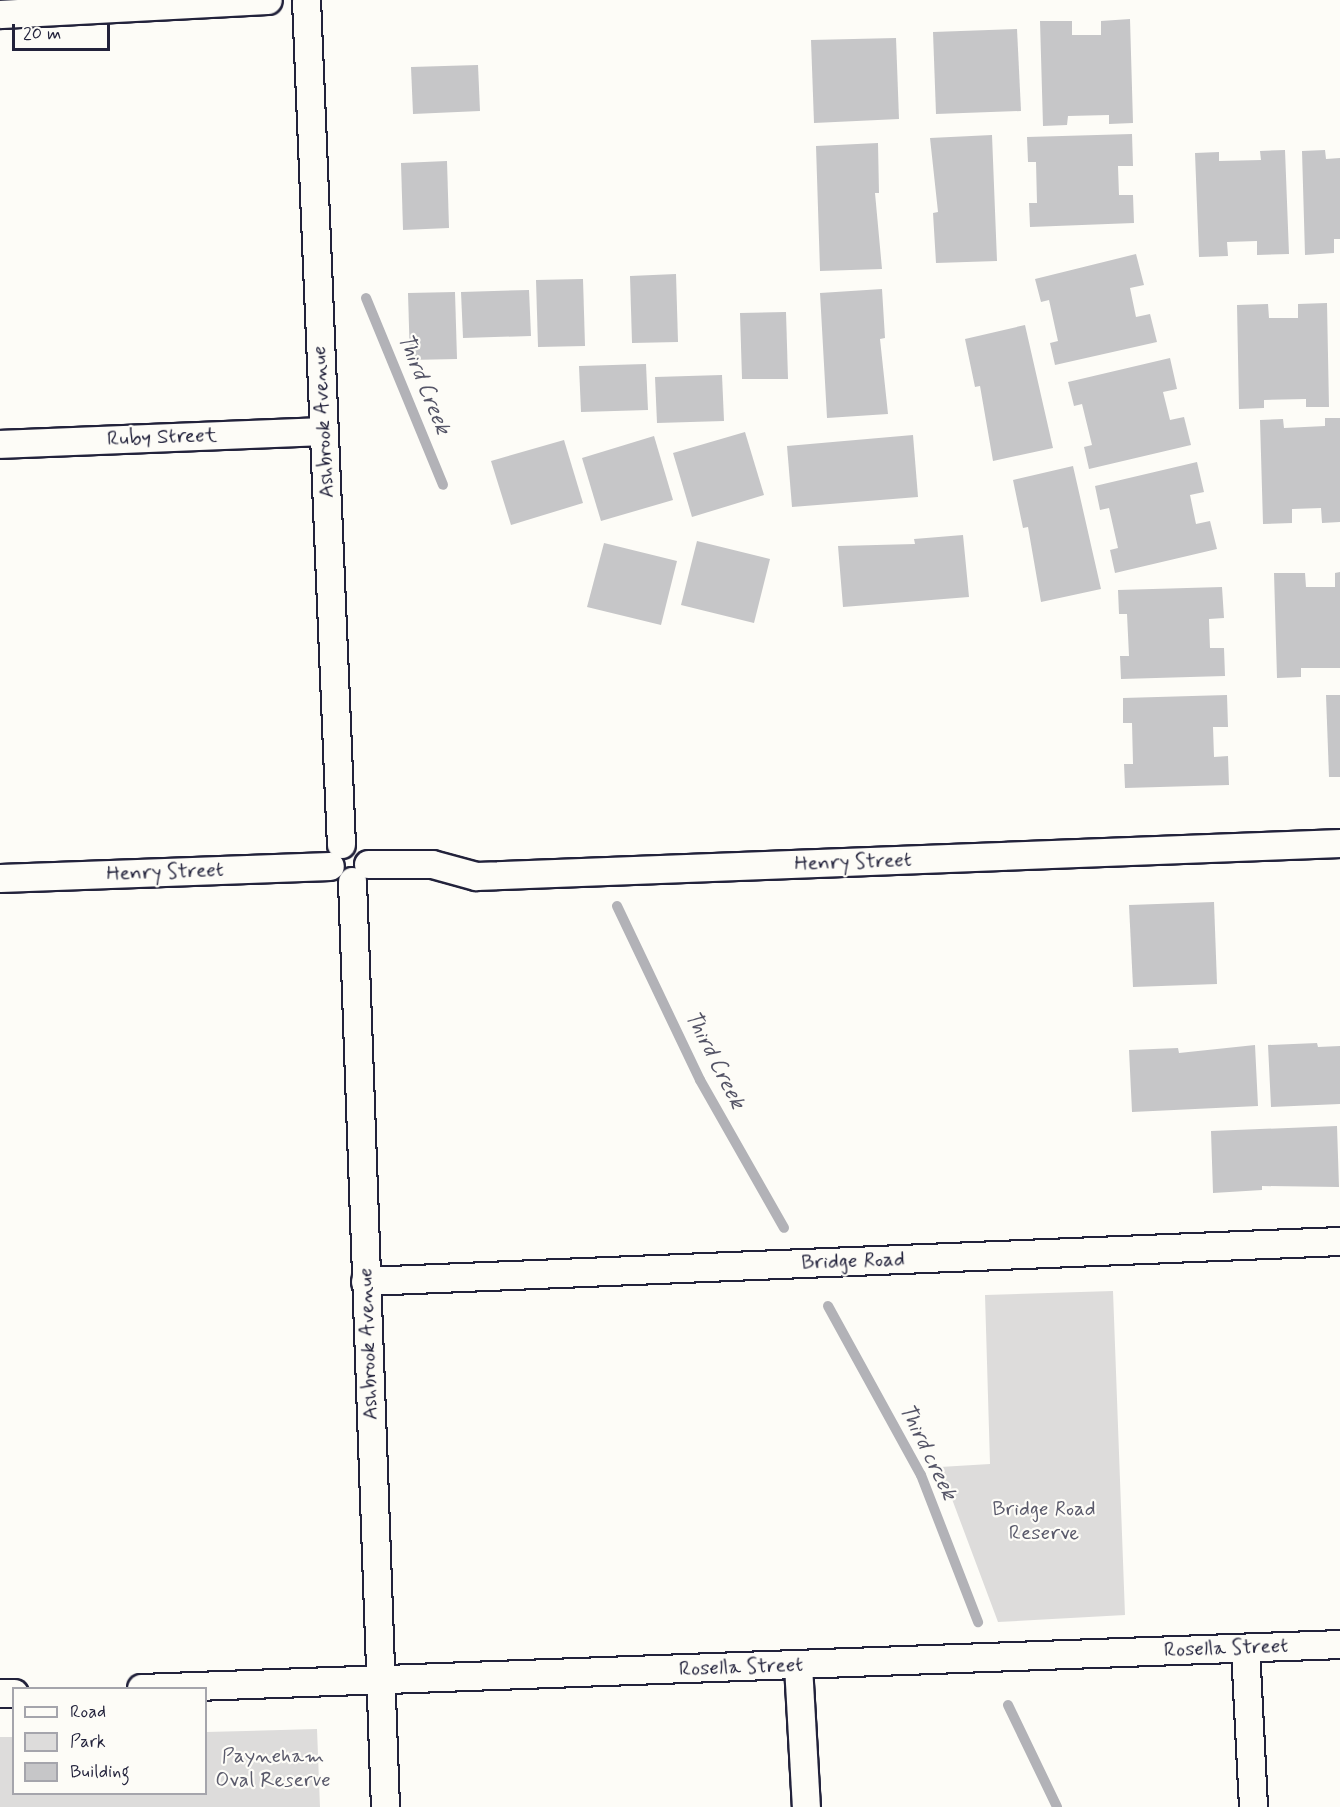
<!DOCTYPE html>
<style>
body{margin:0}
#map{position:relative;width:1340px;height:1807px;overflow:hidden;background:#fdfcf7;font-family:Mynerve,sans-serif}
div>[style]{position:absolute}
[style*='--x']{left:calc(var(--x)*1px);top:calc(var(--y)*1px);width:calc(var(--w)*1px);rotate:calc(var(--a)*1deg)}
.green>*{inset:0;background:#dddcdb}
.stream>*{height:10px;margin:-5px;padding:0 5px;transform-origin:5px;border-radius:5px;background:#b2b2b7}
.building>*{inset:0;background:#c6c6c8}
.roads{filter:drop-shadow(2px 0 #22223b) drop-shadow(-2px 0 #22223b) drop-shadow(0 2px #22223b) drop-shadow(0 -2px #22223b)}
.minor>*{height:27px;margin:-13.5px;padding:0 13.5px;transform-origin:13.5px;border-radius:13.5px;background:#fdfcf7}
span{translate:-50% -50%;white-space:nowrap;text-align:center;line-height:1.15;-webkit-text-stroke:4.5px #fdfcf7;paint-order:stroke}
.street-label{font-size:21px;color:#22223b}
.park-label{font-size:21px;color:#5a5a6b}
.water-label{font-size:22px;color:#545466;font-style:italic}
.legend{position:absolute;left:12px;top:1687px;width:195px;height:108px;box-sizing:border-box;background:#fdfcf7;border:2px solid #a5a5ac;margin:0;padding:8px 10px;list-style:none;font-size:18px;color:#22223b}
.legend li{display:flex;align-items:center;gap:12px;height:30px}
.legend b{width:30px;border:2px solid #a5a5ac}
.scale{position:absolute;left:12px;top:24px;width:98px;height:27px;box-sizing:border-box;border:3px solid #22223b;border-top:0;padding-left:8px;font-size:18px;line-height:21px;white-space:nowrap;color:#22223b;-webkit-text-stroke:4px #fdfcf7;paint-order:stroke}
</style>
<div id="map">
<div class="green">
<div style="clip-path:polygon(1113px 1291px,1125px 1615px,998px 1622px,940px 1467px,990px 1464px,985px 1295px)"></div>
<div style="clip-path:polygon(317px 1729px,320px 1807px,0 1807px,0 1737px,13px 1737px,14px 1794px,206px 1794px,206px 1732px)"></div>
</div>
<div class="stream">
<div style="--x:366;--y:298;--w:202;--a:67.6"></div>
<div style="--x:617;--y:906;--w:193;--a:64.5"></div>
<div style="--x:700;--y:1080;--w:170;--a:60.4"></div>
<div style="--x:828;--y:1306;--w:193;--a:61.2"></div>
<div style="--x:921;--y:1475;--w:158;--a:68.8"></div>
<div style="--x:1008;--y:1705;--w:113;--a:64.3"></div>
</div>
<div class="building">
<div style="clip-path:polygon(1130px 19px,1133px 123px,1109px 124px,1109px 115px,1068px 116px,1067px 125px,1043px 126px,1040px 21px,1072px 21px,1072px 35px,1101px 35px,1101px 21px)"></div>
<div style="clip-path:polygon(1017px 29px,1021px 111px,936px 114px,933px 32px)"></div>
<div style="clip-path:polygon(896px 38px,899px 119px,814px 123px,811px 40px)"></div>
<div style="clip-path:polygon(478px 65px,480px 111px,413px 114px,411px 67px)"></div>
<div style="clip-path:polygon(1132px 134px,1133px 166px,1118px 166px,1119px 195px,1133px 195px,1134px 223px,1030px 227px,1029px 203px,1037px 203px,1036px 162px,1028px 162px,1027px 137px)"></div>
<div style="clip-path:polygon(992px 135px,997px 261px,936px 263px,933px 213px,938px 212px,930px 138px)"></div>
<div style="clip-path:polygon(878px 143px,879px 193px,875px 193px,882px 269px,820px 271px,816px 146px)"></div>
<div style="clip-path:polygon(1285px 150px,1289px 254px,1257px 255px,1257px 241px,1227px 242px,1228px 256px,1199px 257px,1195px 153px,1219px 152px,1219px 161px,1261px 160px,1260px 151px)"></div>
<div style="clip-path:polygon(1325px 150px,1326px 159px,1340px 158px,1340px 239px,1334px 239px,1334px 253px,1305px 255px,1302px 151px)"></div>
<div style="clip-path:polygon(447px 161px,449px 228px,403px 230px,401px 163px)"></div>
<div style="clip-path:polygon(1136px 254px,1144px 285px,1130px 288px,1136px 317px,1150px 314px,1157px 342px,1055px 365px,1050px 343px,1058px 341px,1049px 300px,1041px 302px,1035px 279px)"></div>
<div style="clip-path:polygon(676px 274px,678px 342px,632px 343px,630px 276px)"></div>
<div style="clip-path:polygon(583px 279px,585px 346px,538px 347px,536px 280px)"></div>
<div style="clip-path:polygon(882px 289px,885px 338px,880px 339px,888px 414px,827px 418px,820px 293px)"></div>
<div style="clip-path:polygon(529px 290px,531px 336px,463px 338px,461px 292px)"></div>
<div style="clip-path:polygon(455px 292px,457px 359px,410px 360px,408px 293px)"></div>
<div style="clip-path:polygon(1327px 303px,1329px 407px,1306px 407px,1306px 399px,1264px 400px,1264px 408px,1239px 409px,1237px 305px,1268px 304px,1269px 318px,1298px 318px,1298px 304px)"></div>
<div style="clip-path:polygon(786px 312px,788px 379px,742px 379px,740px 313px)"></div>
<div style="clip-path:polygon(1025px 325px,1053px 448px,993px 461px,980px 386px,975px 387px,965px 339px)"></div>
<div style="clip-path:polygon(1170px 358px,1177px 389px,1163px 392px,1170px 420px,1184px 417px,1191px 445px,1089px 469px,1084px 447px,1092px 445px,1082px 404px,1074px 406px,1068px 382px)"></div>
<div style="clip-path:polygon(646px 364px,648px 410px,581px 412px,579px 366px)"></div>
<div style="clip-path:polygon(722px 375px,724px 421px,657px 423px,655px 377px)"></div>
<div style="clip-path:polygon(1325px 418px,1340px 418px,1340px 522px,1322px 523px,1321px 508px,1292px 509px,1292px 523px,1263px 524px,1260px 420px,1283px 419px,1284px 428px,1325px 426px)"></div>
<div style="clip-path:polygon(745px 432px,764px 495px,692px 517px,673px 453px)"></div>
<div style="clip-path:polygon(913px 435px,918px 497px,792px 507px,787px 446px)"></div>
<div style="clip-path:polygon(654px 436px,673px 500px,601px 521px,582px 458px)"></div>
<div style="clip-path:polygon(564px 440px,583px 503px,511px 525px,491px 461px)"></div>
<div style="clip-path:polygon(1197px 462px,1204px 492px,1190px 495px,1196px 524px,1210px 521px,1217px 549px,1115px 573px,1110px 550px,1118px 548px,1109px 508px,1100px 510px,1095px 486px)"></div>
<div style="clip-path:polygon(1073px 466px,1101px 589px,1041px 602px,1028px 527px,1023px 528px,1013px 480px)"></div>
<div style="clip-path:polygon(963px 535px,969px 597px,843px 607px,838px 546px,915px 544px,914px 539px)"></div>
<div style="clip-path:polygon(697px 541px,770px 559px,754px 623px,681px 605px)"></div>
<div style="clip-path:polygon(604px 543px,677px 561px,661px 625px,587px 607px)"></div>
<div style="clip-path:polygon(1340px 572px,1340px 668px,1301px 668px,1301px 677px,1277px 678px,1274px 573px,1305px 573px,1306px 587px,1335px 587px,1335px 573px)"></div>
<div style="clip-path:polygon(1222px 587px,1224px 618px,1209px 619px,1210px 648px,1224px 648px,1225px 676px,1121px 679px,1120px 656px,1129px 656px,1127px 614px,1119px 614px,1118px 590px)"></div>
<div style="clip-path:polygon(1227px 695px,1228px 727px,1213px 727px,1214px 757px,1228px 756px,1229px 785px,1125px 788px,1124px 764px,1133px 764px,1132px 723px,1123px 723px,1123px 698px)"></div>
<div style="clip-path:polygon(1326px 695px,1340px 695px,1340px 777px,1329px 777px)"></div>
<div style="clip-path:polygon(1214px 902px,1217px 984px,1133px 987px,1129px 905px)"></div>
<div style="clip-path:polygon(1317px 1043px,1318px 1047px,1340px 1046px,1340px 1104px,1271px 1107px,1268px 1045px)"></div>
<div style="clip-path:polygon(1255px 1045px,1258px 1106px,1132px 1112px,1129px 1050px,1178px 1048px,1179px 1053px)"></div>
<div style="clip-path:polygon(1337px 1126px,1339px 1187px,1262px 1186px,1262px 1190px,1213px 1193px,1211px 1131px)"></div>
</div>
<div class="roads">
<div class="minor">
<div style="--x:306;--y:0;--w:845;--a:87.63"></div>
<div style="--x:0;--y:14;--w:268;--a:-3"></div>
<div style="--x:0;--y:444;--w:323;--a:-2.3"></div>
<div style="--x:368;--y:864;--w:64;--a:0"></div>
<div style="--x:432;--y:864;--w:46;--a:15.3"></div>
<div style="--x:476;--y:876;--w:865;--a:-2.19"></div>
<div style="--x:0;--y:878;--w:330;--a:-2.1"></div>
<div style="--x:352;--y:881;--w:927;--a:87.96"></div>
<div style="--x:365;--y:1281;--w:976;--a:-2.35"></div>
<div style="--x:1245;--y:1648;--w:159;--a:87.1"></div>
<div style="--x:798;--y:1665;--w:142;--a:86.8"></div>
<div style="--x:141;--y:1688;--w:1200;--a:-2.1"></div>
<div style="--x:0;--y:1693;--w:14;--a:0"></div>
</div>
</div>
<div class="street-label">
<span style="left:323px;top:422px;rotate:-93deg">Ashbrook Avenue</span>
<span style="left:162px;top:437px;rotate:-2deg">Ruby Street</span>
<span style="left:853px;top:862px;rotate:-2deg">Henry Street</span>
<span style="left:165px;top:872px;rotate:-2deg">Henry Street</span>
<span style="left:853px;top:1261px;rotate:-2deg">Bridge Road</span>
<span style="left:368px;top:1344px;rotate:-92deg">Ashbrook Avenue</span>
<span style="left:1226px;top:1648px;rotate:-2deg">Rosella Street</span>
<span style="left:741px;top:1667px;rotate:-2deg">Rosella Street</span>
</div>
<div class="park-label">
<span style="left:1044px;top:1521px">Bridge Road<br>Reserve</span>
<span style="left:273px;top:1768px">Payneham<br>Oval Reserve</span>
</div>
<div class="water-label">
<span style="left:423px;top:384px;rotate:68deg">Third Creek</span>
<span style="left:714px;top:1060px;rotate:63deg">Third Creek</span>
<span style="left:927px;top:1452px;rotate:64deg">Third creek</span>
</div>
<ul class="legend">
<li><b style="height:8px;background:#fdfcf7"></b>Road</li>
<li><b style="height:16px;background:#dddcdb"></b>Park</li>
<li><b style="height:16px;background:#c6c6c8"></b>Building</li>
</ul>
<div class="scale">20 m</div>
</div>
